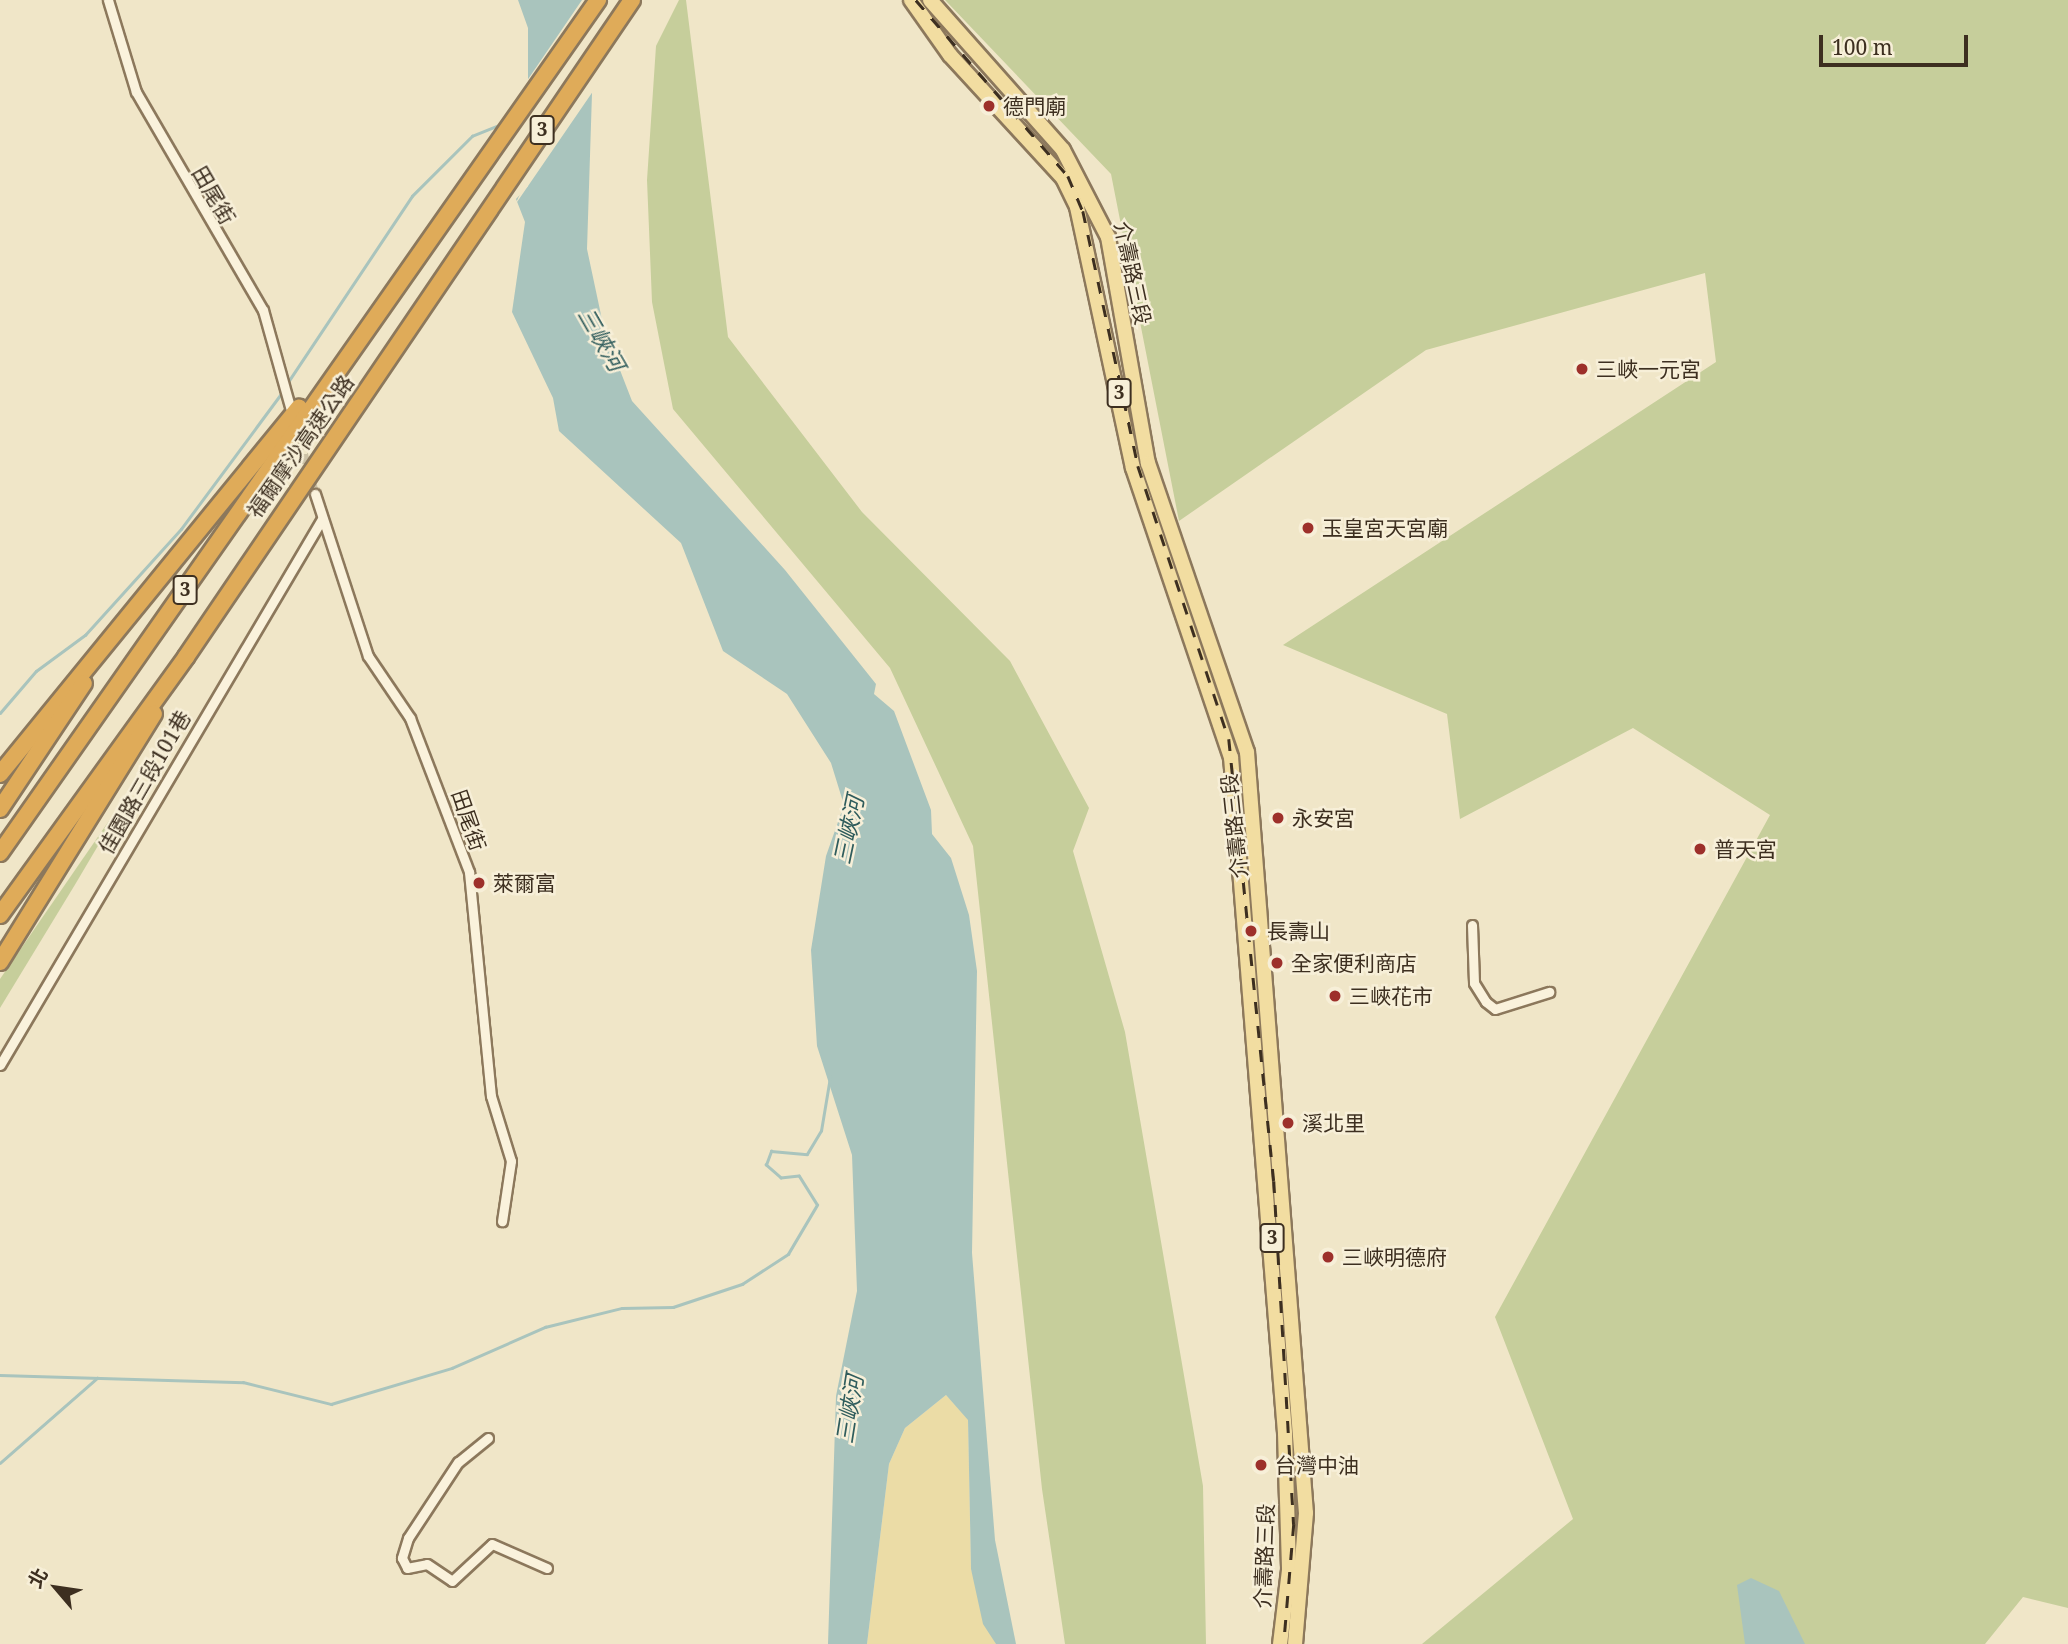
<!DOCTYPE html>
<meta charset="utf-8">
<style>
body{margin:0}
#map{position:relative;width:2068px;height:1644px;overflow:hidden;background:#f0e6c8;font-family:"Noto Serif","Noto Sans TC",serif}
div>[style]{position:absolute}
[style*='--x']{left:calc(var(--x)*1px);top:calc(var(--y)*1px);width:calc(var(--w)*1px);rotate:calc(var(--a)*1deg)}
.green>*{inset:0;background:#c6ce9b}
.sand>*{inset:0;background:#ebdca6}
.water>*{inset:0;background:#a9c4bd}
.pier>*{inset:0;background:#f0e6c8}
.stream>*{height:2.5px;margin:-1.25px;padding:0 1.25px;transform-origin:1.25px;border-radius:1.25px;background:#a9c4bd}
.minor-tunnel>*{height:9px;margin-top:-4.5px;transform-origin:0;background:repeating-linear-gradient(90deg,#ccc1a6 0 9px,transparent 0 13.5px)}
.roads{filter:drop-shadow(2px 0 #8c785c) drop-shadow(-2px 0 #8c785c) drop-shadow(0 2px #8c785c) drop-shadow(0 -2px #8c785c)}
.minor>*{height:9px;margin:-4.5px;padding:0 4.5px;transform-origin:4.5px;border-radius:4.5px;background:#faf2dc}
.primary>*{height:14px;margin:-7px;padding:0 7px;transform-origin:7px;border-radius:7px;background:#f2dda1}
.motorway>*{height:16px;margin:-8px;padding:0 8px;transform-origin:8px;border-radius:8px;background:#dfab59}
.rail>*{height:2.5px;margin-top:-1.25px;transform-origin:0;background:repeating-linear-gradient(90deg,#3d2f20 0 12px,transparent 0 24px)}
.dots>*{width:19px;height:19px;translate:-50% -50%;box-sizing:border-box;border:4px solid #f7efd8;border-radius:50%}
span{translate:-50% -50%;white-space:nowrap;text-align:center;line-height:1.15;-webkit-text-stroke:5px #f7efd8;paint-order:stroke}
.shield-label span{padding:2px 5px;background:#f7efd8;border:2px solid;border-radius:5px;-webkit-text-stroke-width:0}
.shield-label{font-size:19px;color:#3d2f20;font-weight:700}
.poi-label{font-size:21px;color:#3d2f20}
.left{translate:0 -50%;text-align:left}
.street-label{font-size:21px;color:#3d2f20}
.water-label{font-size:23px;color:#2f5c5c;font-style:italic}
.north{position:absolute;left:21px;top:1553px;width:70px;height:70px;-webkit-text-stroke:5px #f7efd8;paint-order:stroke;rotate:299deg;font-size:19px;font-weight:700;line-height:28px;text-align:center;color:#3d2f20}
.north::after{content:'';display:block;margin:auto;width:24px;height:32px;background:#3d2f20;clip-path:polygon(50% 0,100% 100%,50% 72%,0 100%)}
.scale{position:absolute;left:1819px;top:35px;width:149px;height:32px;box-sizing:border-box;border:4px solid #3d2f20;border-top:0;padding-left:9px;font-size:21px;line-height:24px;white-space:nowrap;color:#3d2f20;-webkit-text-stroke:5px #f7efd8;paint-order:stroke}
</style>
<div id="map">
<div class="green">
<div style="clip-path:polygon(679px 0,686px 0,728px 337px,862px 512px,1010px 661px,1089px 808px,1073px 851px,1125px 1032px,1203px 1486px,1206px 1644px,1065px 1644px,1042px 1489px,973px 846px,890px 668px,673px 409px,652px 302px,647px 180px,656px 46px)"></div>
<div style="clip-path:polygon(945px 0,2068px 0,2068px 1608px,2023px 1597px,1985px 1644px,1422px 1644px,1573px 1519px,1495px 1317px,1770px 815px,1633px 728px,1460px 819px,1447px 714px,1283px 645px,1716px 362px,1705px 273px,1426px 350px,1179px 521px,1111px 174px)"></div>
<div style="clip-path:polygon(135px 783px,76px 883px,0 1008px,0 979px)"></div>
</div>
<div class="sand">
<div style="clip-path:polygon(946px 1395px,968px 1419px,971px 1569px,996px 1644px,867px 1644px,889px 1464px,905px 1428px)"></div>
</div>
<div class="water">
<div style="clip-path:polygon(518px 0,595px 0,587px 249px,604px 329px,632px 401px,785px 570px,876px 684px,874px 694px,894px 711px,931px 810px,932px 834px,951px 858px,969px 915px,977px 971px,972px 1253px,995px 1540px,1016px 1644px,996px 1644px,983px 1624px,971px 1569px,968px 1420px,946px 1395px,905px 1428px,889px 1464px,867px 1644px,828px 1644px,836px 1396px,857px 1291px,852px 1155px,817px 1046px,811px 950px,826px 856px,844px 805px,831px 763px,787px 694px,723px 651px,681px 543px,559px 431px,553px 398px,512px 312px,525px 222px,516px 199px,528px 186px,528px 28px)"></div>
<div style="clip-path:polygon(1751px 1578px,1779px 1591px,1805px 1644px,1745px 1644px,1737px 1585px)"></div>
</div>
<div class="pier">
<div style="clip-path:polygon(582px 0,599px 0,598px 84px,515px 205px,524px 185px,522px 88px)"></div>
</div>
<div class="stream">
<div style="--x:286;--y:385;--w:227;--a:-56.3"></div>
<div style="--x:412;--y:196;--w:85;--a:-45"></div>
<div style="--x:472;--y:136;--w:35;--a:-22"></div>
<div style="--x:0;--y:713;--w:55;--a:-49.4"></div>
<div style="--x:36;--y:671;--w:61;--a:-36.3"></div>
<div style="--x:85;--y:635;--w:143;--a:-47.8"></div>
<div style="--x:181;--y:529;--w:172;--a:-53.5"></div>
<div style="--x:0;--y:1375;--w:243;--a:1.7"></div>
<div style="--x:243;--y:1382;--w:91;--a:14"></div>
<div style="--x:331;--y:1404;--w:126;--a:-16.6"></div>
<div style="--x:452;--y:1368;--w:102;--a:-23.8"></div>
<div style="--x:545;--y:1327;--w:79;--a:-13.9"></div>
<div style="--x:622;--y:1308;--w:51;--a:-1.1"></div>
<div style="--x:673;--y:1307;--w:73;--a:-18.4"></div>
<div style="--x:742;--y:1284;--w:55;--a:-33.1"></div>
<div style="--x:788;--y:1254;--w:57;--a:-59.4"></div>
<div style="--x:817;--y:1205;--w:34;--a:-122"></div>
<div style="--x:799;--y:1176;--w:18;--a:174"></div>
<div style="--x:781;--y:1178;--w:20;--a:-139"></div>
<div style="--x:766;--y:1165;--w:15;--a:-70"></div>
<div style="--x:771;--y:1151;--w:36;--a:5"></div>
<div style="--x:807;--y:1154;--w:27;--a:-59"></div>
<div style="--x:821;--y:1131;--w:55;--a:-80.5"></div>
<div style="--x:0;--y:1463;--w:129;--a:-41.2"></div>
</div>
<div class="minor-tunnel">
<div style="--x:296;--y:428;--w:69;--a:73.9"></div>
</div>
<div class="roads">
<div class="minor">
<div style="--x:108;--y:0;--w:96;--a:73.1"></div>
<div style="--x:136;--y:92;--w:252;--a:59.8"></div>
<div style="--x:263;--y:310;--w:101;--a:74.4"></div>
<div style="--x:315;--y:494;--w:170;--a:71.9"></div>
<div style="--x:368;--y:656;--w:75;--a:55.9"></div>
<div style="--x:410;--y:718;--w:165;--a:69"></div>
<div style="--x:469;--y:872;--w:225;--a:84.4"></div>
<div style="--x:491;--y:1096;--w:68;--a:72.9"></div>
<div style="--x:511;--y:1161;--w:61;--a:98.5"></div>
<div style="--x:1472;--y:925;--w:58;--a:88"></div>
<div style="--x:1474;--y:983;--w:22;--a:58"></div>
<div style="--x:1486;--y:1002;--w:11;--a:38"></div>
<div style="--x:1495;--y:1009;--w:57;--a:-17.5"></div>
<div style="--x:0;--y:1065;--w:634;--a:-59.47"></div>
<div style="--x:488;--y:1438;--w:38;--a:141"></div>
<div style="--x:458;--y:1462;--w:91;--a:123.3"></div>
<div style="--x:408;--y:1538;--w:21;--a:107"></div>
<div style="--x:402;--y:1558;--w:11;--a:63"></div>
<div style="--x:407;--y:1568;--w:20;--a:-11"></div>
<div style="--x:427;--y:1564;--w:30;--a:34"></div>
<div style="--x:452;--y:1581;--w:54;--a:-42.8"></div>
<div style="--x:492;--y:1544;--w:60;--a:23.6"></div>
</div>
<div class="primary">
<div style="--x:911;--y:0;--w:67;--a:54.7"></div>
<div style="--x:950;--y:55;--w:167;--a:47.4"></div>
<div style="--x:1063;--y:178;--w:32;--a:64"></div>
<div style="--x:1077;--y:207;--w:267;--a:77.9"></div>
<div style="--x:1133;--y:468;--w:305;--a:71.3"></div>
<div style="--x:1231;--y:757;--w:678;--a:85.43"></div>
<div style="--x:1285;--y:1433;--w:137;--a:88.3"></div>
<div style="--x:1289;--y:1570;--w:75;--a:96.9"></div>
<div style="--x:930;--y:0;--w:200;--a:48.4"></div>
<div style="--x:1063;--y:150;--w:98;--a:62.7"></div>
<div style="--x:1108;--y:237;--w:230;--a:80"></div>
<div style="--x:1148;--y:463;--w:305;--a:71.1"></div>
<div style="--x:1247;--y:752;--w:763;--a:85.57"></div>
<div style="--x:1306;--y:1513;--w:131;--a:94.8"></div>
</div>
<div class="motorway">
<div style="--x:0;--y:774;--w:473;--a:-50.8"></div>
<div style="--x:0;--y:809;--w:151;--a:-56.3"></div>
<div style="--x:0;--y:853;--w:1042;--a:-54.97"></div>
<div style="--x:0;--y:915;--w:318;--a:-54.2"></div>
<div style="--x:186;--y:657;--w:794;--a:-55.83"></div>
<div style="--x:0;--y:962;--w:292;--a:-58.2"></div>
</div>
</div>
<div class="rail">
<div style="--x:916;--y:0;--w:233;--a:49.2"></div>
<div style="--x:1068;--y:176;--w:38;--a:67"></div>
<div style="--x:1083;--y:211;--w:261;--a:77.8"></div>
<div style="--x:1138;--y:466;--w:288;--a:71.6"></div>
<div style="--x:1229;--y:739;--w:444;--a:84.2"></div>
<div style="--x:1274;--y:1181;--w:344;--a:86.7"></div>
<div style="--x:1294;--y:1524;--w:120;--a:94.8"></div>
</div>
<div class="dots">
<div style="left:989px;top:106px;background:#9d302b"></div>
<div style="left:1582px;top:369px;background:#9d302b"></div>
<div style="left:1308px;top:528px;background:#9d302b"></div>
<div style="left:1278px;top:818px;background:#9d302b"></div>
<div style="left:1700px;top:849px;background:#9d302b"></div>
<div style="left:479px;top:883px;background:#9d302b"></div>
<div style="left:1251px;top:931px;background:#9d302b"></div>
<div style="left:1277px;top:963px;background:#9d302b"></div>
<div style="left:1335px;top:996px;background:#9d302b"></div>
<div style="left:1288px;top:1123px;background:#9d302b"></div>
<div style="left:1328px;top:1257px;background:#9d302b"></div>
<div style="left:1261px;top:1465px;background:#9d302b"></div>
</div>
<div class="shield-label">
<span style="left:542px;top:130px">3</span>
<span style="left:1119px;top:393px">3</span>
<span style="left:185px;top:590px">3</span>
<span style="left:1272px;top:1238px">3</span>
</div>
<div class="poi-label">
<span class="left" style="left:1003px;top:106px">德門廟</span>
<span class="left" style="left:1596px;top:369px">三峽一元宮</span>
<span class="left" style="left:1322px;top:528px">玉皇宮天宮廟</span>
<span class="left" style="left:1292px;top:818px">永安宮</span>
<span class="left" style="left:1714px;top:849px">普天宮</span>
<span class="left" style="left:493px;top:883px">萊爾富</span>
<span class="left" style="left:1267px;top:931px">長壽山</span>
<span class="left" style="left:1291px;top:963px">全家便利商店</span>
<span class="left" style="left:1349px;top:996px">三峽花市</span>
<span class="left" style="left:1302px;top:1123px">溪北里</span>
<span class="left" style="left:1342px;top:1257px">三峽明德府</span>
<span class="left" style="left:1275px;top:1465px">台灣中油</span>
</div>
<div class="street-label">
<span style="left:214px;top:195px;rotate:60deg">田尾街</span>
<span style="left:1133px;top:273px;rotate:78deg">介壽路三段</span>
<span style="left:300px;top:446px;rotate:-55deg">福爾摩沙高速公路</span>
<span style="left:144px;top:782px;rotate:-60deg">佳園路三段101巷</span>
<span style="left:469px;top:820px;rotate:71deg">田尾街</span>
<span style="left:1234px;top:826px;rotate:-96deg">介壽路三段</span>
<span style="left:1264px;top:1556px;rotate:-88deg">介壽路三段</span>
</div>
<div class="water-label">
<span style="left:602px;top:339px;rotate:60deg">三峽河</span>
<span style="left:848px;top:830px;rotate:-78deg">三峽河</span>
<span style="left:849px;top:1409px;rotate:-81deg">三峽河</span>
</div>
<div class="north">北</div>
<div class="scale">100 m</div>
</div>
